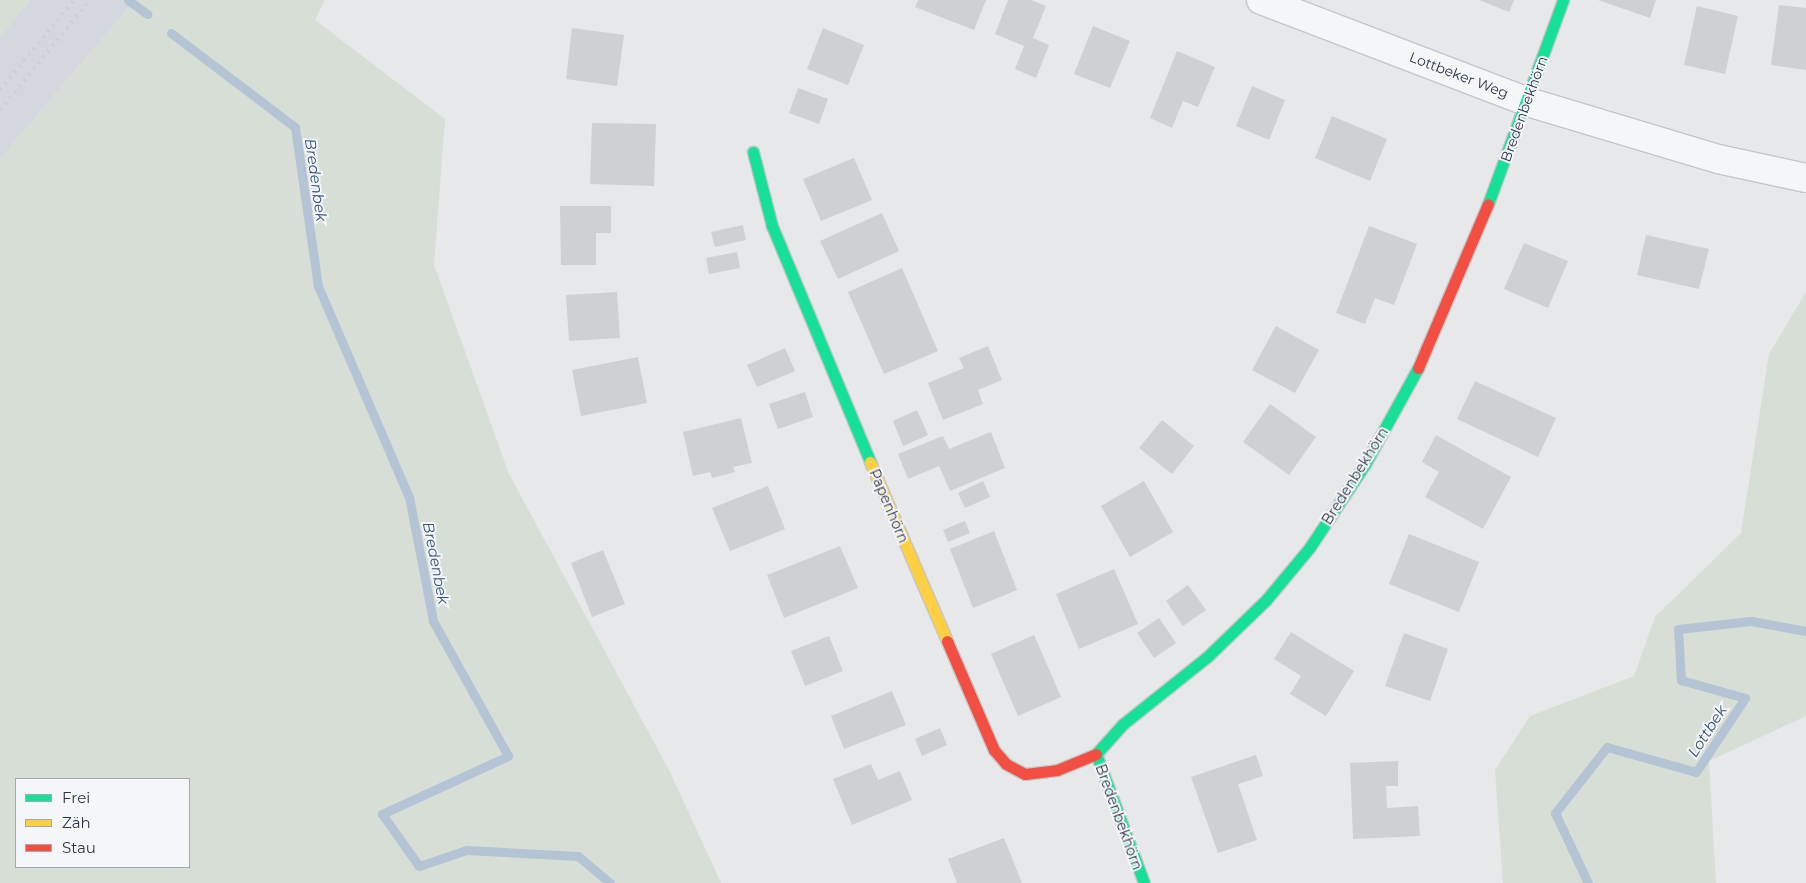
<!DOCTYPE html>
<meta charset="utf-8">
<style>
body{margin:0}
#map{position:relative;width:1806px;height:883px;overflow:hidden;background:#e6e8ea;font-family:Montserrat,sans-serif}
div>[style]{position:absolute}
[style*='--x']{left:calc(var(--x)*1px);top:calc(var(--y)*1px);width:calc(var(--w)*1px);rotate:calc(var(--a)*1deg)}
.built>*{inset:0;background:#d4d7dd}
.green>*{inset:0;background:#d6ded6}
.stream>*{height:9px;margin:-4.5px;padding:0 4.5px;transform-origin:4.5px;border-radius:4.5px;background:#b4c4d5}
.building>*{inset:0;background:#ced0d3}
.roads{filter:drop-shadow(1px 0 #c4c6c8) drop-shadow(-1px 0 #c4c6c8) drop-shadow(0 1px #c4c6c8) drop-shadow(0 -1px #c4c6c8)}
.street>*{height:28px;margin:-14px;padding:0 14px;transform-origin:14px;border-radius:14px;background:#f5f6f7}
.fast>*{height:11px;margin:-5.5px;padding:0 5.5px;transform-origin:5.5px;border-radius:5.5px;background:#16e098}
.slow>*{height:11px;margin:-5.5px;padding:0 5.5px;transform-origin:5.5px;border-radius:5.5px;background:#ffcf43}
.jam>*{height:11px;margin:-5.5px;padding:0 5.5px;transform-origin:5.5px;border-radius:5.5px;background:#f24e42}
.rail>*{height:4px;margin-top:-2px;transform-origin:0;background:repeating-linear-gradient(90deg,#cecfd2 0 2.5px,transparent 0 7.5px)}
span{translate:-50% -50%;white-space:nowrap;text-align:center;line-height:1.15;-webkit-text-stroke:4px #f4f6f9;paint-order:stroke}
.street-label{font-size:14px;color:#2b3445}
.water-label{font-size:15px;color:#34527a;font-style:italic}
.legend{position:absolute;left:15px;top:778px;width:175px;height:90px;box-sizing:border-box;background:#f4f6f9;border:1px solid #a4a8b1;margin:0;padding:6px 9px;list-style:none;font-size:15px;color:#2b3445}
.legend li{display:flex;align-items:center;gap:10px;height:25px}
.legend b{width:25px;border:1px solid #a4a8b1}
</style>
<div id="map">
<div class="built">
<div style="clip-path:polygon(30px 0,135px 0,0 159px,0 37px)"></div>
</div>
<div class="green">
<div style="clip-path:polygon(0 0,30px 0,0 37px)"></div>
<div style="clip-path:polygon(evenodd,135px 0,325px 0,315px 20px,445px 119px,434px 265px,509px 474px,669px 770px,721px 883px,0 883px,0 159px,135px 0,16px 779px,189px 779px,189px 867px,16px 867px,16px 779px)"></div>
<div style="clip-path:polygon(1806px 292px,1806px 716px,1709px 761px,1716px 883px,1503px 883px,1495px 770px,1530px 716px,1634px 676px,1655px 617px,1741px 533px,1769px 354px)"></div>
</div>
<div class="stream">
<div style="--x:128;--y:0;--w:24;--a:36"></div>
<div style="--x:171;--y:33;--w:156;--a:37.2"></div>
<div style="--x:295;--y:127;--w:161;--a:81.8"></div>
<div style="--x:318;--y:286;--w:230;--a:66.7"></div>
<div style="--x:409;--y:497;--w:126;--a:79"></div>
<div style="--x:433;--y:621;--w:154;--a:60.9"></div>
<div style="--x:508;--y:756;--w:139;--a:155.3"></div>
<div style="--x:382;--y:814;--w:64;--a:54.6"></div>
<div style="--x:419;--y:866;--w:50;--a:-18.8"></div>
<div style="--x:466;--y:850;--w:112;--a:3.1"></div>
<div style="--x:578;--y:856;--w:42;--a:40.2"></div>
<div style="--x:1588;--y:883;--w:77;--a:-115.2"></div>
<div style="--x:1555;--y:813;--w:84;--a:-51.8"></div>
<div style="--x:1607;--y:747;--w:92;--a:15.7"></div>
<div style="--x:1696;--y:772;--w:89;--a:-56.5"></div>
<div style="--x:1745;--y:698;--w:66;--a:-164.3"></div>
<div style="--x:1681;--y:680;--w:51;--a:-93.4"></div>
<div style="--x:1678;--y:629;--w:73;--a:-6.3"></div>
<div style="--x:1751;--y:621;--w:56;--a:10.3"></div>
</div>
<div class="building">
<div style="clip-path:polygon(918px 0,986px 0,974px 30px,915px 7px)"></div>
<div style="clip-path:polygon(1008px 0,1031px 0,1046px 6px,1033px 38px,1049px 45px,1036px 78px,1015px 69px,1024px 46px,995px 34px)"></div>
<div style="clip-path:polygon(1479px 0,1514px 0,1509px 12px)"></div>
<div style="clip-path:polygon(1598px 0,1656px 0,1650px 18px)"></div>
<div style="clip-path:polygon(1779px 5px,1806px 8px,1806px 70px,1771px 65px)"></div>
<div style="clip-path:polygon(1697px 6px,1738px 16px,1725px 74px,1684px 65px)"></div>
<div style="clip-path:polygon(1093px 26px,1130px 41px,1110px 88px,1074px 74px)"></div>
<div style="clip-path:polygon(572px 28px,624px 35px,617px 86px,566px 79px)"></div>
<div style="clip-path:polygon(823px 28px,864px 45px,848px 85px,807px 69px)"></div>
<div style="clip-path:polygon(1177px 51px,1215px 67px,1198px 107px,1183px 101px,1172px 128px,1150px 118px)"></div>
<div style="clip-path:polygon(1252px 86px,1285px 100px,1269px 140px,1236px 126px)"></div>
<div style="clip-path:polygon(798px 88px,828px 99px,819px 124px,789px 113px)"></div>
<div style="clip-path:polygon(1332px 116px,1387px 139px,1370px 181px,1315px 158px)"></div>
<div style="clip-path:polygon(592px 123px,656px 124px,654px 186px,590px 184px)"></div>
<div style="clip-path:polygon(854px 158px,872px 200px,821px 221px,803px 179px)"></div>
<div style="clip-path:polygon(560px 206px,611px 206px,611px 233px,596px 233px,596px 265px,561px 265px)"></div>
<div style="clip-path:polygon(882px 213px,899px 251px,838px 279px,820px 241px)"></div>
<div style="clip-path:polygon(743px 225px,746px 240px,715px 247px,711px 232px)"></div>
<div style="clip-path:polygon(1369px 226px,1417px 244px,1394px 305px,1375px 298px,1365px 324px,1336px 313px)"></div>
<div style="clip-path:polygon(1646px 235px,1709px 249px,1699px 289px,1637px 275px)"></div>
<div style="clip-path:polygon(1524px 243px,1568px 261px,1548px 308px,1504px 289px)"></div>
<div style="clip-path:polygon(737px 252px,740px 268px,709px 274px,706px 258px)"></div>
<div style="clip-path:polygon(902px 268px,938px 351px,884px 374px,848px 292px)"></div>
<div style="clip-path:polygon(617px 292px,620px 338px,569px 341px,566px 295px)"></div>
<div style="clip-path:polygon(1276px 326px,1319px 350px,1295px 393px,1252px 370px)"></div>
<div style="clip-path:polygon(988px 346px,1002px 380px,978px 390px,983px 404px,943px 420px,928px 383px,964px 368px,959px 358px)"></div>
<div style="clip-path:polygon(785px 348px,795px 371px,757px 387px,747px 365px)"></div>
<div style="clip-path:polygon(638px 357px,647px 403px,581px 416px,572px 370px)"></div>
<div style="clip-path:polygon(1475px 381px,1556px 418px,1538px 457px,1457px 419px)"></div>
<div style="clip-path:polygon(805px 392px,813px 417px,778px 429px,769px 404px)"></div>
<div style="clip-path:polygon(1270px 404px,1316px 437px,1289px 475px,1243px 442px)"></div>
<div style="clip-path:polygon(917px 410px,928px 435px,903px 446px,893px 421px)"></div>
<div style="clip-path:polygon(741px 418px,752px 463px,733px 467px,735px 472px,712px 478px,710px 472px,693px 476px,683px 432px)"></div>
<div style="clip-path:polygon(1162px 420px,1194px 446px,1172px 474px,1139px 448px)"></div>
<div style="clip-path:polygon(991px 432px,1005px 468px,950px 491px,939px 466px,908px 479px,898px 454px,943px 436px,949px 449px)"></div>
<div style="clip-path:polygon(1436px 435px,1511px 477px,1483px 529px,1425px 497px,1439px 472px,1422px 462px)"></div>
<div style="clip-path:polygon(983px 481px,990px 497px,965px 508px,958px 493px)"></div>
<div style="clip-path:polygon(1144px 481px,1173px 532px,1130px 557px,1101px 506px)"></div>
<div style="clip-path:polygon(768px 486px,785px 529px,730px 551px,712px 508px)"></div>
<div style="clip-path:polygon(965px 521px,970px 533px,948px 542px,943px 530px)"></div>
<div style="clip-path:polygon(994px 531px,1017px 590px,973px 608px,950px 549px)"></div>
<div style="clip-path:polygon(1409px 534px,1479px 562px,1459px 612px,1389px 584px)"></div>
<div style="clip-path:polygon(840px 546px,858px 588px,784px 618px,767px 575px)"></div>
<div style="clip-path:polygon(603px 550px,625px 604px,592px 617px,571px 563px)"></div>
<div style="clip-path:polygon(1114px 569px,1138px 624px,1079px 649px,1056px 594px)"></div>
<div style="clip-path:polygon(1188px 585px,1206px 610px,1183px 626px,1166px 601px)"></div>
<div style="clip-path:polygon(1159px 618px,1176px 643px,1154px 658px,1137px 633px)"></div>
<div style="clip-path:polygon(1291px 632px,1354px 671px,1326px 716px,1290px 694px,1301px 676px,1274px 659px)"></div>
<div style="clip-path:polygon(1404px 633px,1448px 649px,1430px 701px,1385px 686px)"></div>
<div style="clip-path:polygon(1034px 635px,1061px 697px,1018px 716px,991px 654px)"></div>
<div style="clip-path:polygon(829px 636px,843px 671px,805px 686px,791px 651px)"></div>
<div style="clip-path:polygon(892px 691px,906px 725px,844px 749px,831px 716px)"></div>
<div style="clip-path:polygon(940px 728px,947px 745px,922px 756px,915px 739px)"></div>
<div style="clip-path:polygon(1256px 755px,1263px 776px,1238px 784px,1257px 840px,1218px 853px,1191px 777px)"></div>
<div style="clip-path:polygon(1398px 761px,1398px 786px,1386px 786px,1387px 808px,1418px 806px,1420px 836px,1353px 839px,1350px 763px)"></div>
<div style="clip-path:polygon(871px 764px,878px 780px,900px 771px,912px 800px,852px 825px,833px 779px)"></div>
<div style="clip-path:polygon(1004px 838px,1022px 883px,957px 883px,948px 859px)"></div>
</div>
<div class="roads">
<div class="street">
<div style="--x:1261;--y:0;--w:286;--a:20.9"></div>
<div style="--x:1528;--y:102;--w:198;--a:16.7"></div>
<div style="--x:1718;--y:159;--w:90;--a:12.2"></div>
</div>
<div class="fast">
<div style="--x:753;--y:152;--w:76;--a:75.6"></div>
<div style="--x:772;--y:226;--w:256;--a:67.4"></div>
<div style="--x:1488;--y:204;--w:217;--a:-69.8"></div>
<div style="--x:1144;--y:883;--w:138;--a:-110.4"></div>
<div style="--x:1096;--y:754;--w:40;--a:-48"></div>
<div style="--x:1123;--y:724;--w:107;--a:-38.6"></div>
<div style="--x:1207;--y:657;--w:82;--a:-44"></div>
<div style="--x:1266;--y:600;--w:69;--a:-50.3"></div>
<div style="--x:1310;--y:547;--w:100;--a:-56.5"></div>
<div style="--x:1365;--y:464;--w:110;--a:-61.1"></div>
</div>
<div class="slow">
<div style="--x:870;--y:462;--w:195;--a:66.7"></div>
</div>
<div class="jam">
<div style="--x:1418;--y:368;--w:178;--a:-66.9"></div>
<div style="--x:947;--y:641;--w:119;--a:66.7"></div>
<div style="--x:994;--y:750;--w:18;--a:49"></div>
<div style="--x:1006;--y:764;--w:21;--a:28"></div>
<div style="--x:1025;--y:774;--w:32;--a:-7"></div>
<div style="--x:1057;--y:770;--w:42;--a:-22.3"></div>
</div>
</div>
<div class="rail">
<div style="--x:0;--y:90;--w:117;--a:-50.6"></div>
<div style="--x:0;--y:110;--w:142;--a:-50.7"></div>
</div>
<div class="street-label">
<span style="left:1459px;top:75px;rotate:21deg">Lottbeker Weg</span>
<span style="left:1524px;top:109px;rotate:-70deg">Bredenbekhörn</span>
<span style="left:1355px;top:476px;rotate:-58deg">Bredenbekhörn</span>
<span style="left:889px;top:506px;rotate:67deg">Papenhörn</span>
<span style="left:1119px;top:817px;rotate:70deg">Bredenbekhörn</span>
</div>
<div class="water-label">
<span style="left:316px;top:180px;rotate:82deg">Bredenbek</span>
<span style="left:436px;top:563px;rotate:79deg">Bredenbek</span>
<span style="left:1707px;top:731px;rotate:-57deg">Lottbek</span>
</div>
<ul class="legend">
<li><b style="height:6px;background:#16e098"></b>Frei</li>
<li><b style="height:6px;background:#ffcf43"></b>Zäh</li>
<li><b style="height:6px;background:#f24e42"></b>Stau</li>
</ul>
</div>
